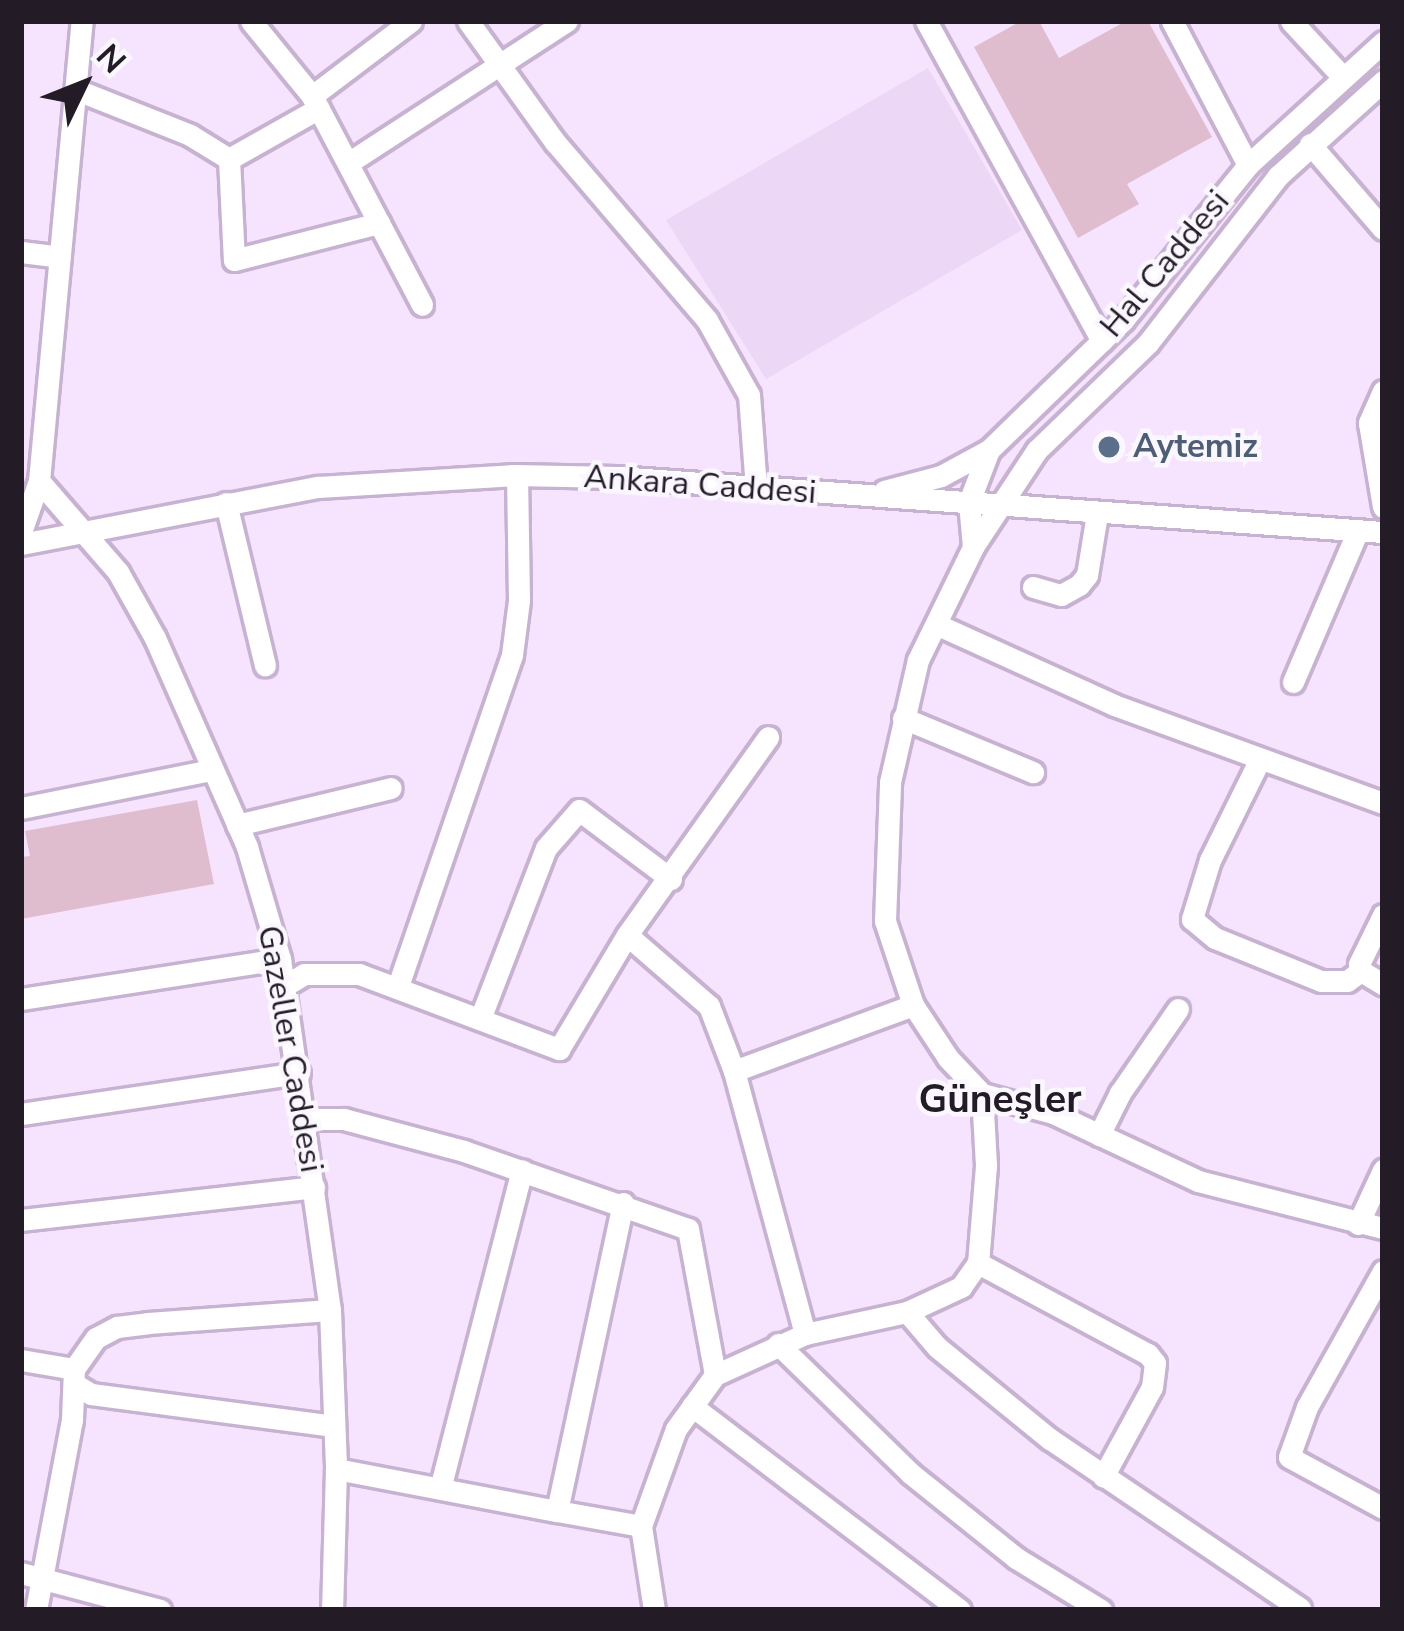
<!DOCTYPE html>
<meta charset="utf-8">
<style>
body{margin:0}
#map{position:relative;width:1404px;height:1631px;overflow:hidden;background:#f6e4fe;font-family:"Nunito Sans",sans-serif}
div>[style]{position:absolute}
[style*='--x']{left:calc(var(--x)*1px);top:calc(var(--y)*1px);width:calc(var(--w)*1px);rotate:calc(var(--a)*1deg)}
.built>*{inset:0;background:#ecd7f6}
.building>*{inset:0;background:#e0bccf}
.roads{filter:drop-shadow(3px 0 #c7b2d1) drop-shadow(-3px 0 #c7b2d1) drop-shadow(0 3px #c7b2d1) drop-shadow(0 -3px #c7b2d1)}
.minor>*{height:21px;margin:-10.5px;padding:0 10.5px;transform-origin:10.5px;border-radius:10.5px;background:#fff}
.dots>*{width:33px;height:33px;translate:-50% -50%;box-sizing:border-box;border:6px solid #fbf7fe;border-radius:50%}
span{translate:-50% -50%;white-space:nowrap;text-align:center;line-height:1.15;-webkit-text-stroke:9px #fbf7fe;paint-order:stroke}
.street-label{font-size:33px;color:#231c27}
.service-label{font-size:33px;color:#4e5e75;font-weight:700}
.left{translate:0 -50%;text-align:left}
.quarter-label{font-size:39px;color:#231c27;font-weight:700}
.frame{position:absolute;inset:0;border:24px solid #231c27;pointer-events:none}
.north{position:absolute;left:24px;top:24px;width:120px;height:120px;-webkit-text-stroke:9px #fbf7fe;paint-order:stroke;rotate:47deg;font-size:33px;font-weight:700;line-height:48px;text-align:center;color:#231c27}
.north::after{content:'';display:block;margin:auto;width:42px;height:54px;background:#231c27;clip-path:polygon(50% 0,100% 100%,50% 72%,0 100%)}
</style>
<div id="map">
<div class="built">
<div style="clip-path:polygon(928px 68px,1022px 230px,766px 379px,666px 220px)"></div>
</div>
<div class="building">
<div style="clip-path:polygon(1021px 21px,1039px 21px,1059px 58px,1126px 21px,1148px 21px,1212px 137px,1127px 184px,1139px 204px,1078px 238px,974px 47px)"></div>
<div style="clip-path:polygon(197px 800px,214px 884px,21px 919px,21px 857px,30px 856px,25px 831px)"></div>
</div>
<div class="roads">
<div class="minor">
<div style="--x:251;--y:21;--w:97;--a:50.9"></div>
<div style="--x:312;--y:96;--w:236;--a:62.2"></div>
<div style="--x:468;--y:21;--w:149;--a:54.3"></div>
<div style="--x:555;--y:142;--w:234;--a:49.5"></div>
<div style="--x:707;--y:320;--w:86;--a:60.8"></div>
<div style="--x:749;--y:395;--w:93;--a:85.7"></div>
<div style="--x:926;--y:21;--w:365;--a:61.2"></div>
<div style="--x:1172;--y:21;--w:163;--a:62.2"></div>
<div style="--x:1291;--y:21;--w:75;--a:47.2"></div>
<div style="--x:77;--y:90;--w:122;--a:21.7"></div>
<div style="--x:190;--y:135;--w:46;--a:31.6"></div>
<div style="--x:312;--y:96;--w:124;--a:-37.1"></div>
<div style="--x:1310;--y:144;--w:112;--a:49.3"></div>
<div style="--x:229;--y:159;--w:101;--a:87.2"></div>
<div style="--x:234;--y:260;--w:150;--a:-14.3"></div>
<div style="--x:229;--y:159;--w:103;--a:-29.5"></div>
<div style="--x:348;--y:163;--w:261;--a:-33"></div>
<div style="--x:21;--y:252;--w:39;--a:7"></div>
<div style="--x:1383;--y:391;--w:35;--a:114"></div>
<div style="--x:1369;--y:423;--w:85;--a:80.5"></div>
<div style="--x:39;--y:481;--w:121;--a:49"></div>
<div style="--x:118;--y:572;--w:76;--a:60.7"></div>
<div style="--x:155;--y:638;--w:228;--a:66.2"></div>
<div style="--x:247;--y:847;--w:117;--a:73.6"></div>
<div style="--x:280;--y:959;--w:355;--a:81.9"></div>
<div style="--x:330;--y:1310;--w:159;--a:87.8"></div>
<div style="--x:336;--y:1469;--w:141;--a:91.6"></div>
<div style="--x:884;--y:491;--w:59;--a:-14.7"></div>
<div style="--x:941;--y:476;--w:55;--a:-28.4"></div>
<div style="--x:226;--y:503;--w:167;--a:76.5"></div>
<div style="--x:21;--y:532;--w:54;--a:-70.6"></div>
<div style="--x:39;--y:481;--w:462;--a:-84.7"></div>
<div style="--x:21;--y:544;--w:302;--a:-10.9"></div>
<div style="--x:318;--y:487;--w:194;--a:-3.5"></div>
<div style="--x:512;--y:475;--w:105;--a:1.1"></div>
<div style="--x:617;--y:477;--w:768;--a:4.11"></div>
<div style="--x:973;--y:547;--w:45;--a:-95.1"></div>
<div style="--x:969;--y:502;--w:56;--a:-69"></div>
<div style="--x:989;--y:450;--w:187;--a:-44.1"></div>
<div style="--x:1123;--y:320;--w:199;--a:-51.1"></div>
<div style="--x:1248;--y:165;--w:183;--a:-42.3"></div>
<div style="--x:1033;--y:587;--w:29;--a:16"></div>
<div style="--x:1061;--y:595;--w:21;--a:-29"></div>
<div style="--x:1079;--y:585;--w:13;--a:-51"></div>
<div style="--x:1087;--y:575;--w:62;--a:-80.7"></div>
<div style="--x:938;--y:625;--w:193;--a:24.4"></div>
<div style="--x:1114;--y:705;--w:286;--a:20"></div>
<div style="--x:1293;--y:682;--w:165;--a:-66.8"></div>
<div style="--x:903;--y:718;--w:141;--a:22.6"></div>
<div style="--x:1259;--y:761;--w:110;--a:116.3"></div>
<div style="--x:1210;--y:860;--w:62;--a:107"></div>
<div style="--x:1192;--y:919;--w:30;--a:40"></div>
<div style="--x:1215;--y:938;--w:114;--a:22.1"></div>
<div style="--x:1321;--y:981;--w:26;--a:0"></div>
<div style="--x:1347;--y:981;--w:17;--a:-36"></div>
<div style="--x:21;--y:808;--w:195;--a:-11.3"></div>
<div style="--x:237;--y:825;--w:158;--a:-13.5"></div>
<div style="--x:1383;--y:915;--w:55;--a:116.1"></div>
<div style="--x:1359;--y:964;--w:7;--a:74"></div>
<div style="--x:1361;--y:971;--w:26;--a:31"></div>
<div style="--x:286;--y:985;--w:21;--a:-31"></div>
<div style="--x:304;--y:974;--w:55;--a:0"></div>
<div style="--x:359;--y:974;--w:214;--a:20.6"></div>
<div style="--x:559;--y:1049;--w:133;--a:-59.2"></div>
<div style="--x:398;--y:986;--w:350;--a:-71"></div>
<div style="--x:512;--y:655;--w:55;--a:-82.7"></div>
<div style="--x:519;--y:600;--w:125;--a:-90.9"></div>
<div style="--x:21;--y:999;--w:262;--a:-8.8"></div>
<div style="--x:480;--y:1019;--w:183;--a:-68.9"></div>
<div style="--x:546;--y:848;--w:50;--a:-49"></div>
<div style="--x:579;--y:810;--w:115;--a:36.9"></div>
<div style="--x:734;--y:1071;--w:70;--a:-111"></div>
<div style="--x:709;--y:1006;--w:108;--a:-139.1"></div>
<div style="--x:627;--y:935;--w:243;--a:-54.5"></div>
<div style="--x:982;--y:1094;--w:73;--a:15"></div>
<div style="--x:1053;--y:1113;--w:160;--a:25.1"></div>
<div style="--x:1198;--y:1181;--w:191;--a:14.3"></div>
<div style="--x:21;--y:1114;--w:281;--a:-8.4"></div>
<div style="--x:307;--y:1119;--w:37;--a:0"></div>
<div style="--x:344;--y:1119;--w:124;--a:14.9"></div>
<div style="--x:464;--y:1151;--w:237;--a:19.2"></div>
<div style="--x:688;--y:1229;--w:148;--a:79.5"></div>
<div style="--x:1099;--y:1135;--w:47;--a:-63.4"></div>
<div style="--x:1120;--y:1093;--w:102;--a:-55.4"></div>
<div style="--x:623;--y:1203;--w:315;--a:102.1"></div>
<div style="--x:557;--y:1511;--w:85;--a:10.1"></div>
<div style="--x:21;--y:1220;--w:295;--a:-6.4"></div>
<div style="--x:1358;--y:1224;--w:60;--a:-65.2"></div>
<div style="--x:978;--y:1263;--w:193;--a:28.2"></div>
<div style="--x:1148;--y:1354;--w:11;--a:52"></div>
<div style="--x:1155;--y:1363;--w:24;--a:97"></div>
<div style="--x:1152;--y:1387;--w:102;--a:118.6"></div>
<div style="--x:1383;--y:1271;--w:156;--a:119.2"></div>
<div style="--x:1307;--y:1407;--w:53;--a:109.8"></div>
<div style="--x:1289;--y:1457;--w:107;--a:28.5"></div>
<div style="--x:907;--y:1312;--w:46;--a:49.4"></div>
<div style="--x:937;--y:1347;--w:146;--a:39.2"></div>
<div style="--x:1050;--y:1439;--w:302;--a:34.1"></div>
<div style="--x:805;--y:1334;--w:272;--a:-105.1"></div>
<div style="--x:734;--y:1071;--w:191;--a:-20.2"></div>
<div style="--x:778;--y:1344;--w:185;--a:44.3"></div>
<div style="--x:910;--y:1473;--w:136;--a:38.7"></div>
<div style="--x:1016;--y:1558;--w:100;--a:31.5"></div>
<div style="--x:21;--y:1360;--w:54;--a:9.6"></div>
<div style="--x:76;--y:1385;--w:17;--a:31"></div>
<div style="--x:91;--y:1394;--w:245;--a:7.5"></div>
<div style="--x:692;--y:1406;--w:337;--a:37.3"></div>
<div style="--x:336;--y:1469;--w:225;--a:10.8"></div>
<div style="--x:441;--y:1485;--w:325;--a:-75.6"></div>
<div style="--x:21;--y:1573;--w:144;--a:14.9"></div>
<div style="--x:36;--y:1610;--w:193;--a:-79.3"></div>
<div style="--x:72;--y:1420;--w:51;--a:-87.8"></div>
<div style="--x:74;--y:1369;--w:38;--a:-55"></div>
<div style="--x:96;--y:1338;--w:24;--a:-28"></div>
<div style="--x:117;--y:1327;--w:31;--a:-7"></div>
<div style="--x:148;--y:1323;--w:182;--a:-4.1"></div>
<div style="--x:654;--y:1610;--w:85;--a:-98.8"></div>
<div style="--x:641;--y:1526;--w:103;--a:-70.2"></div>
<div style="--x:676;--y:1429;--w:67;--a:-54.2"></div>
<div style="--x:715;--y:1375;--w:99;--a:-24.5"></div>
<div style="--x:805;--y:1334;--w:104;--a:-12.2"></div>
<div style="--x:907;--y:1312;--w:60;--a:-24.8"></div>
<div style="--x:961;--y:1287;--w:29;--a:-55"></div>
<div style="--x:978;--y:1263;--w:98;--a:-85.3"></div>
<div style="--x:986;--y:1165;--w:71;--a:-93.2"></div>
<div style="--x:982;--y:1094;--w:50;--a:-133.4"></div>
<div style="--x:948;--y:1058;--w:64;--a:-123.4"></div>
<div style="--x:913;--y:1005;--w:89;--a:-108.4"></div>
<div style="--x:885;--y:921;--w:139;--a:-87.9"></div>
<div style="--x:890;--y:782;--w:125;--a:-77.1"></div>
<div style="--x:918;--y:660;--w:126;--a:-64"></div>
<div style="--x:973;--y:547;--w:116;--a:-56.6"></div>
<div style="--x:1037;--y:450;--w:154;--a:-43.9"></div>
<div style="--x:1148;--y:343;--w:212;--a:-52.1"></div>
<div style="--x:1278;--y:176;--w:142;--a:-42.1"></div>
</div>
</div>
<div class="dots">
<div style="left:1109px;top:447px;background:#5c6f8a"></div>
</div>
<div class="street-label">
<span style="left:1165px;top:264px;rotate:-50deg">Hal Caddesi</span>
<span style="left:700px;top:485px;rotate:4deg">Ankara Caddesi</span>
<span style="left:290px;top:1049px;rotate:80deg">Gazeller Caddesi</span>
</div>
<div class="service-label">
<span class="left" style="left:1133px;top:447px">Aytemiz</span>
</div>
<div class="quarter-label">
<span style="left:1000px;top:1100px">Güneşler</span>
</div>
<div class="frame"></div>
<div class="north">N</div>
</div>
